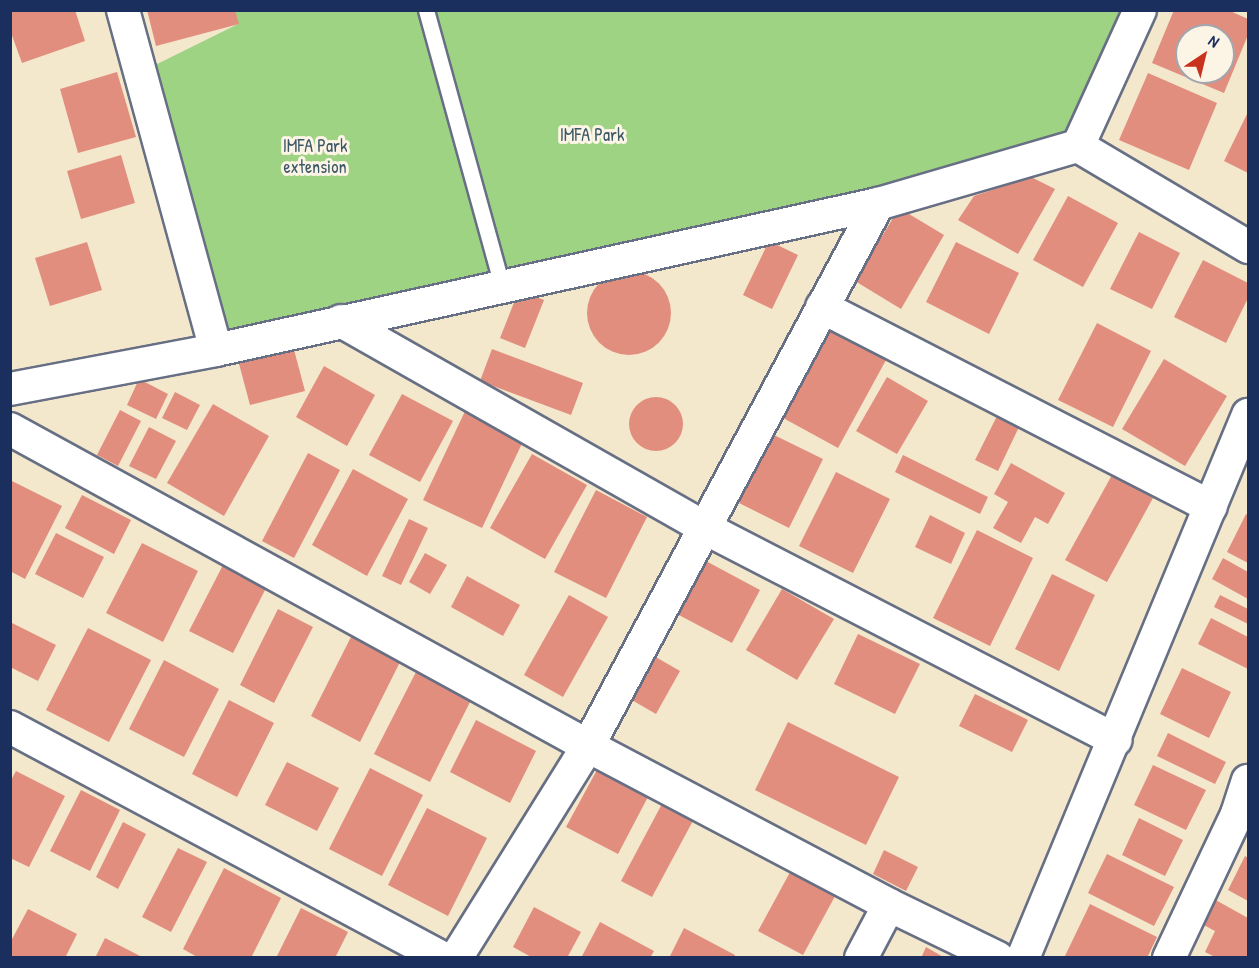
<!DOCTYPE html>
<style>
body{margin:0}
#map{position:relative;width:1259px;height:968px;overflow:hidden;background:#f3e7cc;font-family:"Patrick Hand",sans-serif}
div>[style]{position:absolute}
[style*='--x']{left:calc(var(--x)*1px);top:calc(var(--y)*1px);width:calc(var(--w)*1px);rotate:calc(var(--a)*1deg)}
.green>*{inset:0;background:#9fd384}
.building>*{inset:0;background:#e28e7f}
.round{border-radius:50%}
.roads{filter:drop-shadow(2px 0 #676f84) drop-shadow(-2px 0 #676f84) drop-shadow(0 2px #676f84) drop-shadow(0 -2px #676f84)}
.service>*{height:15px;margin:-7.5px;padding:0 7.5px;transform-origin:7.5px;border-radius:7.5px;background:#fff}
.minor>*{height:32px;margin:-16px;padding:0 16px;transform-origin:16px;border-radius:16px;background:#fff}
span{translate:-50% -50%;white-space:nowrap;text-align:center;line-height:1.15;-webkit-text-stroke:6px #fcf5e5;paint-order:stroke}
.park-label{font-size:18px;color:#3c5868}
.frame{position:absolute;inset:0;border:12px solid #1b2f5e;pointer-events:none}
.north{position:absolute;left:1175px;top:24px;width:60px;height:60px;box-sizing:border-box;background:#fcf5e5;border:2px solid #a2a6af;border-radius:50%;rotate:35deg;font-size:16px;font-weight:700;line-height:24px;text-align:center;color:#1b2f5e}
.north::after{content:'';display:block;margin:auto;width:21px;height:27px;background:#c8321e;clip-path:polygon(50% 0,100% 100%,50% 72%,0 100%)}
</style>
<div id="map">
<div class="green">
<div style="clip-path:polygon(235px 11px,1140px 11px,1078px 146px,216px 350px,139px 73px,238px 24px)"></div>
</div>
<div class="building">
<div style="clip-path:polygon(10px 10px,75px 10px,85px 41px,22px 63px,10px 30px)"></div>
<div style="clip-path:polygon(147px 10px,235px 10px,239px 24px,156px 46px)"></div>
<div style="clip-path:polygon(evenodd,1174px 10px,1228px 10px,1248px 19px,1248px 35px,1224px 93px,1152px 63px,1174px 10px,1187px 36px,1223px 36px,1223px 72px,1187px 72px,1187px 36px)"></div>
<div style="clip-path:polygon(117px 72px,136px 137px,78px 153px,60px 89px)"></div>
<div style="clip-path:polygon(1148px 73px,1217px 103px,1189px 170px,1119px 140px)"></div>
<div style="clip-path:polygon(1248px 112px,1248px 173px,1224px 161px)"></div>
<div style="clip-path:polygon(121px 155px,135px 203px,81px 219px,67px 171px)"></div>
<div style="clip-path:polygon(1031px 177px,1055px 189px,1018px 254px,958px 220px,974px 196px)"></div>
<div style="clip-path:polygon(1068px 196px,1118px 223px,1083px 287px,1033px 260px)"></div>
<div style="clip-path:polygon(899px 208px,944px 235px,901px 309px,855px 281px)"></div>
<div style="clip-path:polygon(1139px 232px,1180px 253px,1152px 309px,1110px 289px)"></div>
<div style="clip-path:polygon(769px 241px,798px 255px,772px 309px,743px 295px)"></div>
<div style="clip-path:polygon(87px 242px,102px 290px,50px 306px,35px 258px)"></div>
<div style="clip-path:polygon(956px 242px,1019px 273px,989px 334px,926px 302px)"></div>
<div style="clip-path:polygon(1203px 260px,1248px 283px,1248px 298px,1226px 343px,1174px 317px)"></div>
<div class="round" style="left:587px;top:271px;width:84px;height:84px"></div>
<div style="clip-path:polygon(519px 290px,544px 300px,525px 348px,500px 338px)"></div>
<div style="clip-path:polygon(1097px 323px,1151px 351px,1113px 427px,1058px 400px)"></div>
<div style="clip-path:polygon(823px 324px,886px 360px,838px 448px,774px 413px)"></div>
<div style="clip-path:polygon(293px 346px,305px 391px,250px 405px,238px 360px)"></div>
<div style="clip-path:polygon(492px 349px,583px 383px,571px 415px,480px 381px)"></div>
<div style="clip-path:polygon(1164px 359px,1227px 396px,1185px 466px,1122px 429px)"></div>
<div style="clip-path:polygon(324px 366px,375px 395px,347px 446px,296px 417px)"></div>
<div style="clip-path:polygon(887px 377px,928px 401px,897px 454px,856px 431px)"></div>
<div style="clip-path:polygon(139px 379px,168px 394px,156px 419px,127px 405px)"></div>
<div style="clip-path:polygon(175px 392px,200px 405px,187px 430px,162px 418px)"></div>
<div style="clip-path:polygon(402px 394px,453px 421px,420px 482px,369px 455px)"></div>
<div class="round" style="left:629px;top:397px;width:54px;height:54px"></div>
<div style="clip-path:polygon(213px 404px,269px 436px,224px 516px,167px 483px)"></div>
<div style="clip-path:polygon(467px 407px,526px 435px,482px 528px,423px 500px)"></div>
<div style="clip-path:polygon(120px 410px,141px 421px,118px 466px,97px 455px)"></div>
<div style="clip-path:polygon(997px 416px,1019px 427px,998px 471px,975px 460px)"></div>
<div style="clip-path:polygon(149px 427px,176px 441px,156px 479px,129px 466px)"></div>
<div style="clip-path:polygon(772px 434px,823px 459px,789px 528px,739px 503px)"></div>
<div style="clip-path:polygon(308px 453px,340px 470px,294px 558px,262px 541px)"></div>
<div style="clip-path:polygon(532px 454px,587px 485px,545px 559px,490px 528px)"></div>
<div style="clip-path:polygon(903px 455px,988px 497px,980px 514px,895px 472px)"></div>
<div style="clip-path:polygon(1011px 463px,1065px 493px,1048px 524px,1035px 517px,1021px 543px,993px 528px,1008px 502px,994px 494px)"></div>
<div style="clip-path:polygon(353px 469px,408px 499px,367px 576px,312px 545px)"></div>
<div style="clip-path:polygon(836px 472px,890px 499px,853px 573px,799px 546px)"></div>
<div style="clip-path:polygon(1112px 475px,1153px 498px,1107px 582px,1065px 560px)"></div>
<div style="clip-path:polygon(10px 480px,62px 506px,25px 579px,10px 571px)"></div>
<div style="clip-path:polygon(596px 490px,647px 517px,606px 598px,554px 572px)"></div>
<div style="clip-path:polygon(82px 495px,131px 520px,114px 554px,65px 528px)"></div>
<div style="clip-path:polygon(1246px 514px,1248px 515px,1248px 563px,1227px 552px)"></div>
<div style="clip-path:polygon(930px 515px,965px 533px,951px 564px,915px 547px)"></div>
<div style="clip-path:polygon(409px 519px,428px 528px,401px 585px,382px 576px)"></div>
<div style="clip-path:polygon(977px 530px,1033px 558px,990px 646px,933px 618px)"></div>
<div style="clip-path:polygon(56px 533px,104px 557px,83px 598px,35px 574px)"></div>
<div style="clip-path:polygon(142px 543px,198px 571px,163px 642px,106px 613px)"></div>
<div style="clip-path:polygon(425px 553px,447px 565px,430px 594px,409px 582px)"></div>
<div style="clip-path:polygon(1223px 558px,1248px 572px,1248px 599px,1212px 579px)"></div>
<div style="clip-path:polygon(704px 560px,760px 590px,732px 643px,677px 614px)"></div>
<div style="clip-path:polygon(223px 565px,266px 588px,233px 653px,189px 631px)"></div>
<div style="clip-path:polygon(1052px 574px,1095px 595px,1059px 671px,1015px 649px)"></div>
<div style="clip-path:polygon(467px 576px,520px 605px,503px 636px,451px 607px)"></div>
<div style="clip-path:polygon(782px 589px,834px 619px,797px 680px,746px 650px)"></div>
<div style="clip-path:polygon(569px 595px,608px 617px,563px 697px,524px 675px)"></div>
<div style="clip-path:polygon(1220px 595px,1248px 609px,1248px 624px,1214px 607px)"></div>
<div style="clip-path:polygon(278px 609px,313px 627px,274px 703px,240px 685px)"></div>
<div style="clip-path:polygon(1211px 618px,1248px 637px,1248px 669px,1198px 644px)"></div>
<div style="clip-path:polygon(10px 622px,56px 645px,38px 681px,10px 667px)"></div>
<div style="clip-path:polygon(88px 628px,151px 660px,109px 742px,46px 710px)"></div>
<div style="clip-path:polygon(353px 633px,402px 658px,360px 742px,311px 716px)"></div>
<div style="clip-path:polygon(858px 634px,920px 664px,895px 714px,834px 684px)"></div>
<div style="clip-path:polygon(654px 656px,680px 671px,656px 714px,630px 699px)"></div>
<div style="clip-path:polygon(164px 660px,219px 689px,184px 757px,129px 729px)"></div>
<div style="clip-path:polygon(1182px 668px,1231px 692px,1209px 738px,1160px 714px)"></div>
<div style="clip-path:polygon(416px 672px,471px 700px,430px 782px,374px 754px)"></div>
<div style="clip-path:polygon(975px 694px,1028px 720px,1012px 752px,959px 726px)"></div>
<div style="clip-path:polygon(229px 700px,274px 723px,237px 797px,192px 774px)"></div>
<div style="clip-path:polygon(476px 720px,536px 751px,510px 803px,450px 772px)"></div>
<div style="clip-path:polygon(788px 722px,899px 777px,866px 845px,755px 790px)"></div>
<div style="clip-path:polygon(1168px 733px,1226px 762px,1215px 784px,1157px 756px)"></div>
<div style="clip-path:polygon(287px 762px,339px 788px,317px 831px,265px 805px)"></div>
<div style="clip-path:polygon(1153px 765px,1206px 790px,1186px 830px,1134px 805px)"></div>
<div style="clip-path:polygon(370px 768px,423px 795px,382px 876px,329px 849px)"></div>
<div style="clip-path:polygon(598px 768px,649px 795px,618px 854px,566px 827px)"></div>
<div style="clip-path:polygon(16px 771px,65px 796px,29px 867px,10px 858px,10px 782px)"></div>
<div style="clip-path:polygon(81px 790px,120px 810px,90px 871px,50px 851px)"></div>
<div style="clip-path:polygon(664px 800px,695px 817px,652px 897px,621px 881px)"></div>
<div style="clip-path:polygon(427px 808px,487px 838px,448px 916px,388px 885px)"></div>
<div style="clip-path:polygon(1139px 818px,1183px 840px,1165px 876px,1122px 855px)"></div>
<div style="clip-path:polygon(123px 822px,146px 834px,118px 889px,96px 877px)"></div>
<div style="clip-path:polygon(178px 848px,207px 862px,171px 932px,142px 917px)"></div>
<div style="clip-path:polygon(884px 850px,918px 867px,906px 891px,873px 874px)"></div>
<div style="clip-path:polygon(1107px 854px,1174px 887px,1154px 926px,1088px 893px)"></div>
<div style="clip-path:polygon(1245px 856px,1248px 858px,1248px 901px,1228px 890px)"></div>
<div style="clip-path:polygon(795px 863px,840px 887px,803px 955px,758px 931px)"></div>
<div style="clip-path:polygon(224px 868px,281px 898px,251px 958px,199px 958px,183px 949px)"></div>
<div style="clip-path:polygon(1212px 898px,1248px 918px,1248px 958px,1217px 958px,1205px 952px,1215px 931px,1200px 923px)"></div>
<div style="clip-path:polygon(1090px 904px,1157px 937px,1147px 958px,1064px 958px)"></div>
<div style="clip-path:polygon(534px 907px,581px 932px,567px 958px,533px 958px,513px 947px)"></div>
<div style="clip-path:polygon(301px 908px,348px 932px,335px 958px,276px 958px)"></div>
<div style="clip-path:polygon(28px 909px,77px 934px,65px 958px,10px 958px,10px 943px)"></div>
<div style="clip-path:polygon(600px 922px,654px 951px,650px 958px,581px 958px)"></div>
<div style="clip-path:polygon(684px 928px,735px 955px,734px 958px,669px 958px)"></div>
<div style="clip-path:polygon(105px 938px,144px 958px,95px 958px)"></div>
<div style="clip-path:polygon(926px 947px,945px 958px,921px 958px)"></div>
</div>
<div class="roads">
<div class="service">
<div style="--x:426;--y:10;--w:285;--a:74.6"></div>
</div>
<div class="minor">
<div style="--x:123;--y:10;--w:352;--a:74.7"></div>
<div style="--x:1078;--y:146;--w:149;--a:-65.5"></div>
<div style="--x:822;--y:307;--w:437;--a:27.2"></div>
<div style="--x:341;--y:321;--w:419;--a:29.6"></div>
<div style="--x:705;--y:528;--w:462;--a:27.3"></div>
<div style="--x:10;--y:389;--w:210;--a:-10.7"></div>
<div style="--x:216;--y:350;--w:678;--a:-12.44"></div>
<div style="--x:878;--y:204;--w:208;--a:-16.2"></div>
<div style="--x:1078;--y:146;--w:198;--a:30.7"></div>
<div style="--x:10;--y:429;--w:659;--a:28.74"></div>
<div style="--x:588;--y:746;--w:340;--a:27.8"></div>
<div style="--x:889;--y:905;--w:121;--a:25.9"></div>
<div style="--x:10;--y:727;--w:490;--a:28.1"></div>
<div style="--x:456;--y:958;--w:250;--a:-58.1"></div>
<div style="--x:588;--y:746;--w:615;--a:-61.85"></div>
<div style="--x:861;--y:958;--w:60;--a:-62.2"></div>
<div style="--x:1023;--y:958;--w:588;--a:-67.49"></div>
<div style="--x:1169;--y:958;--w:159;--a:-64.7"></div>
<div style="--x:1237;--y:814;--w:35;--a:-72"></div>
</div>
</div>
<div class="park-label">
<span style="left:592px;top:135px">IMFA Park</span>
<span style="left:315px;top:157px">IMFA Park<br>extension</span>
</div>
<div class="frame"></div>
<div class="north">N</div>
</div>
